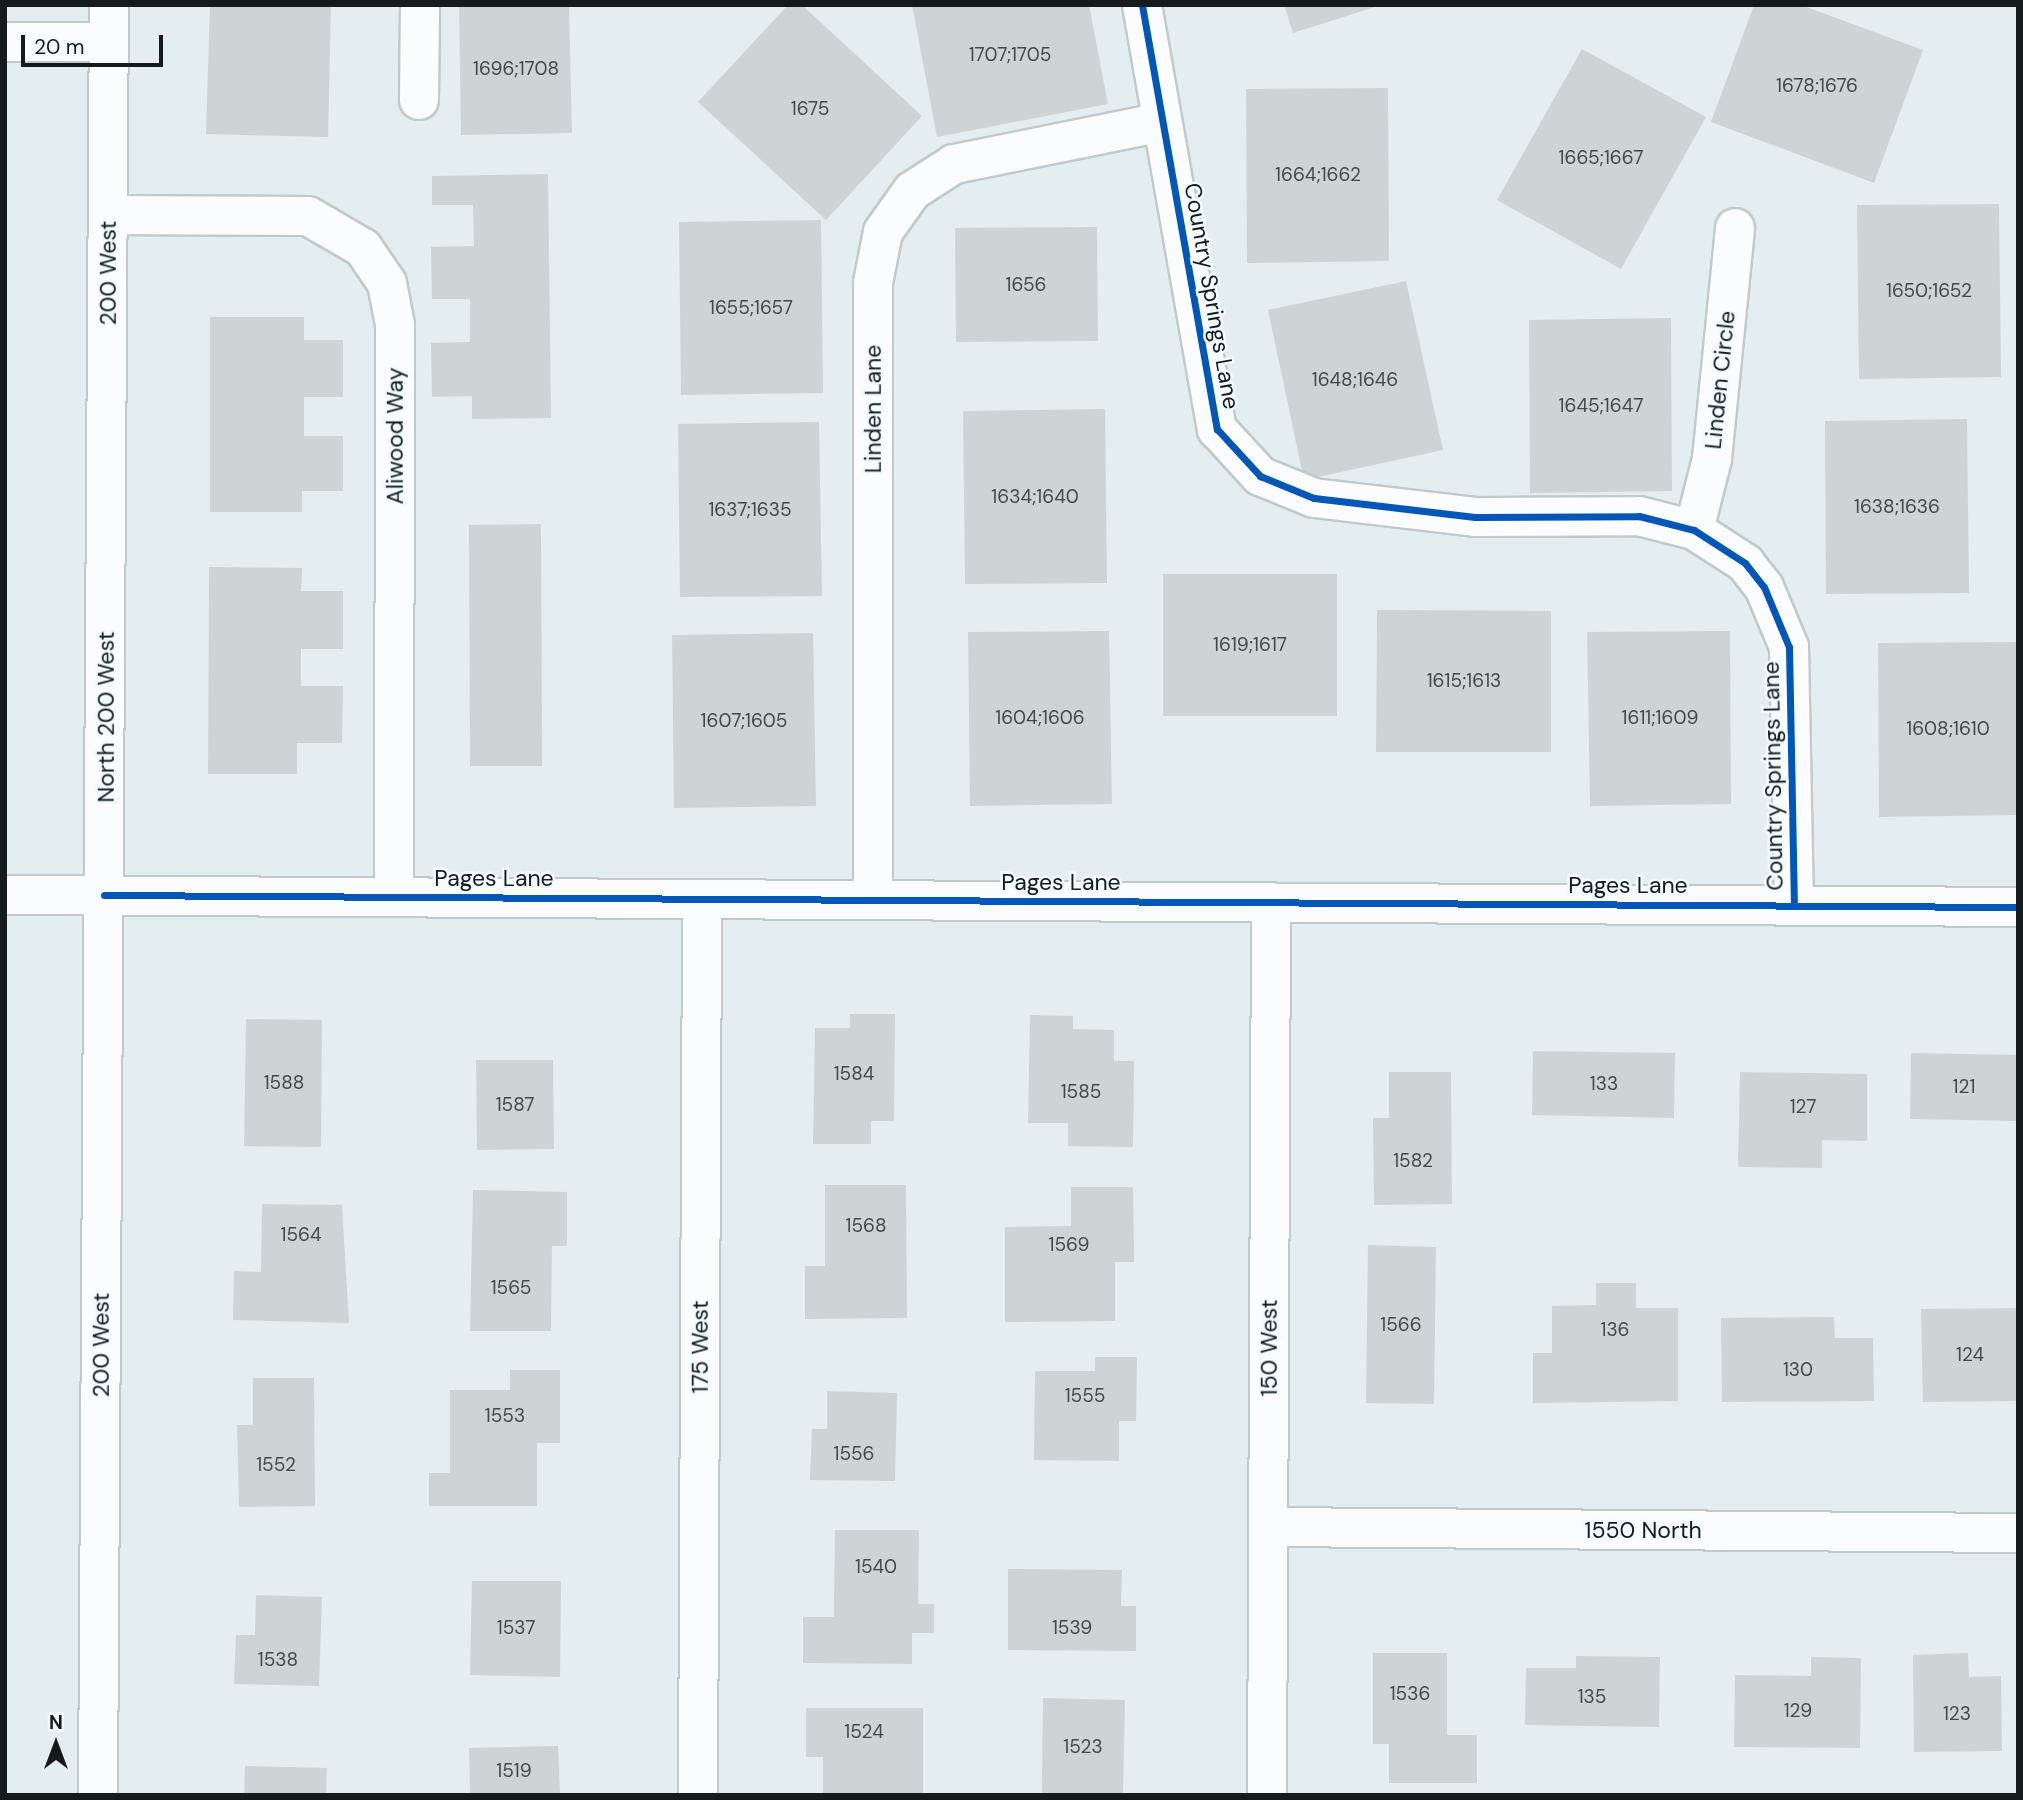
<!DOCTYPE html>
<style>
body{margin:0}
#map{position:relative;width:2023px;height:1800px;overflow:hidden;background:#e4edef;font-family:"DM Sans",sans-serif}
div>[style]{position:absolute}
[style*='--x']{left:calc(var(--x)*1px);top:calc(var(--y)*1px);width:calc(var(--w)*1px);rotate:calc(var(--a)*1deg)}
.building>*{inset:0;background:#cdd4d6}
.roads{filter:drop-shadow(2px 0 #c2c9cb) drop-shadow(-2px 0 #c2c9cb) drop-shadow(0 2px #c2c9cb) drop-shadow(0 -2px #c2c9cb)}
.minor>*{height:38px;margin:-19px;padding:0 19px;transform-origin:19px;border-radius:19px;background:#fbfcfd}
.major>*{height:38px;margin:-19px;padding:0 19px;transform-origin:19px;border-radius:19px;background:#fbfcfd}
.cycleway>*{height:7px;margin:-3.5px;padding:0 3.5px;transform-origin:3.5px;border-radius:3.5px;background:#0057b8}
span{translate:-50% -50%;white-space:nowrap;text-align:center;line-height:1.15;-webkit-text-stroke:5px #f2fcfe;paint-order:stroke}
.number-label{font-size:19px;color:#43494a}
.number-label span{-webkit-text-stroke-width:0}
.street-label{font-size:23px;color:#151b1c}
.frame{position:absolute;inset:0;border:7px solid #151b1c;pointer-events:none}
.north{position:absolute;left:21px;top:1709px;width:70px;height:70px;-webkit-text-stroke:5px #f2fcfe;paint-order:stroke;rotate:0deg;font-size:19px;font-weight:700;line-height:28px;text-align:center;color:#151b1c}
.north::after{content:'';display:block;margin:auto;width:24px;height:32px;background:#151b1c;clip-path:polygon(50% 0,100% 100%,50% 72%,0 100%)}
.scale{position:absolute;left:21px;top:35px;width:142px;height:32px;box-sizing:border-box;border:4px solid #151b1c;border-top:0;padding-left:9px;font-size:21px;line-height:24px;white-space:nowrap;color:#151b1c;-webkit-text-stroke:5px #f2fcfe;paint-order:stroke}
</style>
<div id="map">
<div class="building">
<div style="clip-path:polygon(210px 5px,331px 5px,328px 137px,206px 134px)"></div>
<div style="clip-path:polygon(459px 5px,569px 5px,572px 133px,461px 135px)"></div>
<div style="clip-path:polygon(788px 5px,802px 5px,922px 116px,826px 220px,698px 102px)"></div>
<div style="clip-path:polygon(912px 5px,1089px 5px,1108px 104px,937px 137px)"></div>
<div style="clip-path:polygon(1284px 5px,1378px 5px,1378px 6px,1293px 33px)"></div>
<div style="clip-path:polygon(1754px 5px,1801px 5px,1923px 50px,1874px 183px,1711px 122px)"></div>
<div style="clip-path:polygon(1582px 49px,1706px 117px,1621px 269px,1497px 200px)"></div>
<div style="clip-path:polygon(1388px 88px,1389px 261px,1247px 263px,1246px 89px)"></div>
<div style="clip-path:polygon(548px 174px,551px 418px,472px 419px,472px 396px,432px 397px,431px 343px,470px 342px,470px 299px,432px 299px,431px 247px,474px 246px,473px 205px,432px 205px,432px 176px)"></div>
<div style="clip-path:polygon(1999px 204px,2001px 377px,1859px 379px,1857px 205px)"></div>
<div style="clip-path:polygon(821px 220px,823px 393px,681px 395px,679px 222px)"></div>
<div style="clip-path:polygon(1097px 227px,1098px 341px,956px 342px,955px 228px)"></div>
<div style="clip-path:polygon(1406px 281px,1443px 450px,1304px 480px,1268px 310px)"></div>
<div style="clip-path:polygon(210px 317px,304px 317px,304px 340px,343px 340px,343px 397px,304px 397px,304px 436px,343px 436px,343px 491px,302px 491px,302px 512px,210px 512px)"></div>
<div style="clip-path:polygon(1671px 318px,1672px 491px,1530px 493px,1529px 320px)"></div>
<div style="clip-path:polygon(1105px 409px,1107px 583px,965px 584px,963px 411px)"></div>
<div style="clip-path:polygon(1967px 419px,1969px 593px,1826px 594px,1825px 421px)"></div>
<div style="clip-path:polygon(819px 422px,822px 596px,680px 597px,678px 424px)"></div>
<div style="clip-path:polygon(541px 524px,542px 766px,470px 766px,469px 525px)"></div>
<div style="clip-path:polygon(209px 567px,302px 568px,301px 591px,343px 591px,343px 649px,301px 649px,301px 686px,343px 686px,342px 743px,297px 743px,297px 774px,208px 774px)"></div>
<div style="clip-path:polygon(1163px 574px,1337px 574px,1337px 716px,1163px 716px)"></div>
<div style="clip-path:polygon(1377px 610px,1551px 611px,1551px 752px,1376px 752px)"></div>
<div style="clip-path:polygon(1109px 631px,1112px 804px,970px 806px,968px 632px)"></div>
<div style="clip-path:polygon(1730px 631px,1731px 804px,1590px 806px,1587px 632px)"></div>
<div style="clip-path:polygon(813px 633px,816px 806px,674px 808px,672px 635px)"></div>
<div style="clip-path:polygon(2018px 642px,2018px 815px,1879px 817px,1878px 643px)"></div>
<div style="clip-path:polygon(850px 1014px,895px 1014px,894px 1121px,871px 1121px,871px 1144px,813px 1144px,815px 1028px,850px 1028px)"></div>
<div style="clip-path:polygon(1030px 1015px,1073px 1016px,1073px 1029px,1114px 1030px,1114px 1061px,1134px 1061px,1133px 1147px,1068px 1146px,1068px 1123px,1028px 1123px)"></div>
<div style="clip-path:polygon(246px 1019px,322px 1020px,321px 1147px,244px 1146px)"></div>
<div style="clip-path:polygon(1533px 1051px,1675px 1053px,1674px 1118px,1532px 1115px)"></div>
<div style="clip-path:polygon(1911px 1053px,2018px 1055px,2018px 1121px,1910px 1119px)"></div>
<div style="clip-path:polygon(476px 1060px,553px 1060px,554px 1149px,477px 1150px)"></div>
<div style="clip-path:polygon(1389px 1072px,1451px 1072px,1452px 1204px,1374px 1205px,1373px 1118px,1389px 1118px)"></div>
<div style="clip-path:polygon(1740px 1072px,1867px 1074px,1867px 1141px,1822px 1140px,1822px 1168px,1738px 1167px)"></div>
<div style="clip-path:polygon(825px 1185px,906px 1185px,907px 1318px,805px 1319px,805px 1266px,825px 1266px)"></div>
<div style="clip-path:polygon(1071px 1187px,1133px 1187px,1134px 1262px,1115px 1262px,1115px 1321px,1005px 1322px,1005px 1227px,1071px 1226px)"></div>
<div style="clip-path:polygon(473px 1190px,567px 1192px,567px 1246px,552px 1246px,551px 1331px,470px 1331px)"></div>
<div style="clip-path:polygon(262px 1204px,342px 1205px,349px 1323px,233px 1320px,234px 1271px,261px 1272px)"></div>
<div style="clip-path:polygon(1368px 1245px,1436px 1247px,1434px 1404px,1366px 1403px)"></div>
<div style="clip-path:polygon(1596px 1283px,1636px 1283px,1636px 1308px,1678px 1308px,1678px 1401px,1533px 1403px,1533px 1353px,1552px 1353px,1552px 1306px,1596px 1305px)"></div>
<div style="clip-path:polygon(2018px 1308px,2018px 1401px,1923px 1402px,1921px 1309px)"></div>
<div style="clip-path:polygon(1834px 1317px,1835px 1338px,1873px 1338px,1874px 1401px,1722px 1402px,1721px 1318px)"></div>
<div style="clip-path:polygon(1095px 1357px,1137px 1357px,1136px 1421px,1119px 1421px,1119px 1461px,1034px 1460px,1035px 1371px,1095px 1371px)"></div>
<div style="clip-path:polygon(510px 1370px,560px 1370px,560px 1443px,537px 1443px,537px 1506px,429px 1506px,429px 1473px,450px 1473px,450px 1390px,510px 1390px)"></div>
<div style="clip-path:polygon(253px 1378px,314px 1378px,315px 1506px,239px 1507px,237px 1425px,253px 1425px)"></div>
<div style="clip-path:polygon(827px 1391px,897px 1393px,895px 1481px,810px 1480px,812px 1429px,827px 1429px)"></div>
<div style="clip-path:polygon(835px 1530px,919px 1530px,918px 1604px,934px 1604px,934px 1633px,912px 1633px,912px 1664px,803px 1663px,803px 1617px,834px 1617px)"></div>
<div style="clip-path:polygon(1008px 1569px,1122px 1570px,1121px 1606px,1136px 1606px,1136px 1651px,1008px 1650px)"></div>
<div style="clip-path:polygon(472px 1581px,561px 1581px,560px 1677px,470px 1675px)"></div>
<div style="clip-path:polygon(256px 1595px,322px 1597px,319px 1686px,234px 1684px,236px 1635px,255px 1635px)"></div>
<div style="clip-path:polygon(1373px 1653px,1447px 1653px,1447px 1735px,1477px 1735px,1477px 1783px,1389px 1783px,1389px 1744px,1373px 1744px)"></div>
<div style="clip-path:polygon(1968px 1653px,1969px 1677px,2001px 1676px,2002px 1751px,1914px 1752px,1913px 1655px)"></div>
<div style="clip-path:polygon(1576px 1656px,1660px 1657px,1659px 1727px,1525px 1725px,1526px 1668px,1576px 1668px)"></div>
<div style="clip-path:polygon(1811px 1657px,1861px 1658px,1860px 1748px,1734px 1747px,1735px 1675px,1811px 1676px)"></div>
<div style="clip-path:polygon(1043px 1698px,1125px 1700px,1123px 1795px,1042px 1795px)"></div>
<div style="clip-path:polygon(806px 1708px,923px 1708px,923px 1795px,823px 1795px,823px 1757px,806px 1757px)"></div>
<div style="clip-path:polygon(558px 1746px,560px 1795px,470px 1795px,469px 1748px)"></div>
<div style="clip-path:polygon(245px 1766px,327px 1768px,326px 1795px,244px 1795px)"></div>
</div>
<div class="roads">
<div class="minor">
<div style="--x:1142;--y:5;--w:431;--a:80"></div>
<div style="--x:1217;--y:429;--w:64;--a:47.5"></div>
<div style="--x:1260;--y:476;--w:58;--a:22.2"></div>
<div style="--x:1314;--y:498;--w:162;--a:6.7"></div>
<div style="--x:1475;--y:517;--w:164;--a:-0.3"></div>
<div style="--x:1639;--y:516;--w:57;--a:14.3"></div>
<div style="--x:1694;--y:530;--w:61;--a:32.9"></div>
<div style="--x:1745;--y:563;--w:31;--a:52"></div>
<div style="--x:1764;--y:587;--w:65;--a:67.4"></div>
<div style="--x:1789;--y:647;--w:259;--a:88.9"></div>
<div style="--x:5;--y:42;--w:104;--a:0"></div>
<div style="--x:419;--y:100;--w:95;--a:-89.4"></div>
<div style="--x:108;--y:215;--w:200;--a:0.3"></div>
<div style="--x:308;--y:216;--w:64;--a:30.2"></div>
<div style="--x:363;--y:248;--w:42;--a:55.6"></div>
<div style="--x:387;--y:283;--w:43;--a:79.2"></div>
<div style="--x:395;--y:325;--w:572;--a:90.1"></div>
<div style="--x:1694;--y:530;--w:73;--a:-75.8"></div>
<div style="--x:1712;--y:459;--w:232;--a:-84.3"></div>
<div style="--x:5;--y:895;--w:2013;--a:0.34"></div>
<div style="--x:873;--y:900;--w:617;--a:-90"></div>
<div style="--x:873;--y:283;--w:52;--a:-78.9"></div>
<div style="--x:883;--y:232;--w:50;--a:-54.7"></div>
<div style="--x:912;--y:191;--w:50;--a:-32.7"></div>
<div style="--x:954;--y:164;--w:212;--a:-11.4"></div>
<div style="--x:1268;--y:1527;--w:750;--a:0.46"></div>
<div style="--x:698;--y:1795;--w:896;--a:-89.74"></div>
<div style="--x:1267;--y:1795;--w:893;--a:-89.74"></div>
</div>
<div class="major">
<div style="--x:98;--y:1795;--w:1790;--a:-89.65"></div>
</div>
</div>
<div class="cycleway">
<div style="--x:1142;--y:5;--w:431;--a:80"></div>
<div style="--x:1217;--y:429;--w:64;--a:47.5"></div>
<div style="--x:1260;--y:476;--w:58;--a:22.2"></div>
<div style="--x:1314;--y:498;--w:162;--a:6.7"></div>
<div style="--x:1475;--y:517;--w:164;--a:-0.3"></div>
<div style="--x:1639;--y:516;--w:57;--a:14.3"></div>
<div style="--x:1694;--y:530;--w:61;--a:32.9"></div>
<div style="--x:1745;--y:563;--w:31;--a:52"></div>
<div style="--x:1764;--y:587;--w:65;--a:67.4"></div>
<div style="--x:1789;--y:647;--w:259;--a:88.9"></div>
<div style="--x:104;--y:895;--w:1914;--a:0.36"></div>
</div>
<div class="number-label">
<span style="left:1010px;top:55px">1707;1705</span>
<span style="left:516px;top:69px">1696;1708</span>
<span style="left:1817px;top:86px">1678;1676</span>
<span style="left:810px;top:109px">1675</span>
<span style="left:1601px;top:158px">1665;1667</span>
<span style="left:1318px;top:175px">1664;1662</span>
<span style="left:1026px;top:285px">1656</span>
<span style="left:1929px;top:291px">1650;1652</span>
<span style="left:751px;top:308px">1655;1657</span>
<span style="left:1355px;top:380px">1648;1646</span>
<span style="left:1601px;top:406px">1645;1647</span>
<span style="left:1035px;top:497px">1634;1640</span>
<span style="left:1897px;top:507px">1638;1636</span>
<span style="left:750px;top:510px">1637;1635</span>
<span style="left:1250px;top:645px">1619;1617</span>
<span style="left:1464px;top:681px">1615;1613</span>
<span style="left:1040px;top:718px">1604;1606</span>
<span style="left:1660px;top:718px">1611;1609</span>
<span style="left:744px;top:721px">1607;1605</span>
<span style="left:1948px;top:729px">1608;1610</span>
<span style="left:854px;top:1074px">1584</span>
<span style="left:284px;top:1083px">1588</span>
<span style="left:1604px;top:1084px">133</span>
<span style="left:1964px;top:1087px">121</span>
<span style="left:1081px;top:1092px">1585</span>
<span style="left:515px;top:1105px">1587</span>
<span style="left:1803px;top:1107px">127</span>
<span style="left:1413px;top:1161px">1582</span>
<span style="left:866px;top:1226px">1568</span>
<span style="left:301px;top:1235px">1564</span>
<span style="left:1069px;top:1245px">1569</span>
<span style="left:511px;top:1288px">1565</span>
<span style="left:1401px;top:1325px">1566</span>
<span style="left:1615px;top:1330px">136</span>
<span style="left:1970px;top:1355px">124</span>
<span style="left:1798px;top:1370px">130</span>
<span style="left:1085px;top:1396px">1555</span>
<span style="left:505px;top:1416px">1553</span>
<span style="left:854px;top:1454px">1556</span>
<span style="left:276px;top:1465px">1552</span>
<span style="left:876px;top:1567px">1540</span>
<span style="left:516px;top:1628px">1537</span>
<span style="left:1072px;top:1628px">1539</span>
<span style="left:278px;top:1660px">1538</span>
<span style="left:1410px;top:1694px">1536</span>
<span style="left:1592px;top:1697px">135</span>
<span style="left:1798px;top:1711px">129</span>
<span style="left:1957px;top:1714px">123</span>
<span style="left:864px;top:1732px">1524</span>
<span style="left:1083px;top:1747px">1523</span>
<span style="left:514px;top:1771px">1519</span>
</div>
<div class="street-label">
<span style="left:108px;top:273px;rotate:-90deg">200 West</span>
<span style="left:1212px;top:296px;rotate:80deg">Country Springs Lane</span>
<span style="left:1720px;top:380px;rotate:-84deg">Linden Circle</span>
<span style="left:873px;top:409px;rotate:-90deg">Linden Lane</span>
<span style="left:395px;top:436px;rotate:-90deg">Aliwood Way</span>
<span style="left:106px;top:717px;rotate:-90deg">North 200 West</span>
<span style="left:1773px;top:776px;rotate:-91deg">Country Springs Lane</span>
<span style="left:494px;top:878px">Pages Lane</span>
<span style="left:1061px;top:882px">Pages Lane</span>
<span style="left:1628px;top:885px">Pages Lane</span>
<span style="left:101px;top:1345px;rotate:-90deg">200 West</span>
<span style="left:700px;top:1347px;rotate:-90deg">175 West</span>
<span style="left:1269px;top:1348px;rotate:-90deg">150 West</span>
<span style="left:1643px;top:1530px">1550 North</span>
</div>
<div class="frame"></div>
<div class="north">N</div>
<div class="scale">20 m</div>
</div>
